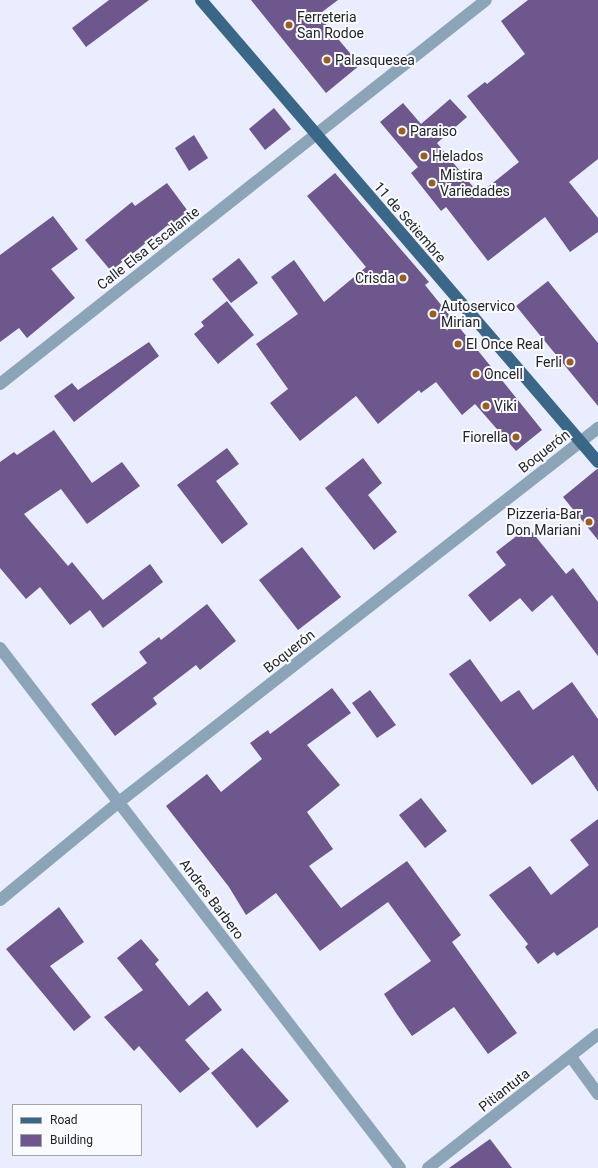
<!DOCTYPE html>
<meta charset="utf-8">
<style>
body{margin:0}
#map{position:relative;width:598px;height:1168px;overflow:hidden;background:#e9edfd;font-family:Roboto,sans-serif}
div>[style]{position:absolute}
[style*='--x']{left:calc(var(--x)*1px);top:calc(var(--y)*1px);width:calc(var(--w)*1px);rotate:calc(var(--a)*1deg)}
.building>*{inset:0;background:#6d578d}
.minor>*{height:12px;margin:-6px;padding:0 6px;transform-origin:6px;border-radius:6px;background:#8ca4b7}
.major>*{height:12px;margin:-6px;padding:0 6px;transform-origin:6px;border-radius:6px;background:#3a6688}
.dots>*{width:11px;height:11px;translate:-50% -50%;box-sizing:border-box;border:2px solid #fafbfe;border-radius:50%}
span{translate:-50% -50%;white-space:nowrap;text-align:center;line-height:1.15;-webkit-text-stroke:4px #fafbfe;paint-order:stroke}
.poi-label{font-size:14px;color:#23242a}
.left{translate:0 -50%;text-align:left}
.right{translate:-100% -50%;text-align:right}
.street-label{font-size:14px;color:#23242a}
.legend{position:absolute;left:12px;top:1104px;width:130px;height:52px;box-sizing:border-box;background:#fafbfe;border:1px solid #a4a5a9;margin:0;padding:5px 7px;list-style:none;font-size:12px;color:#23242a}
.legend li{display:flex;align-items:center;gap:8px;height:20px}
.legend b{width:20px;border:1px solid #a4a5a9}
</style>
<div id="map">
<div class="building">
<div style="clip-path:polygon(109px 0,149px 0,86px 47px,72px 28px)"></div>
<div style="clip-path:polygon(251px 0,338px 0,318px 15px,360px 65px,326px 93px)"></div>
<div style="clip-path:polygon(528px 0,598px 0,598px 159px,569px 182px,598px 218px,598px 232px,570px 252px,545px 217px,488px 261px,446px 207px,441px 211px,411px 173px,418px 167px,380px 122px,403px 103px,421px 124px,450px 99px,467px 117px,437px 143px,479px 194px,519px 162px,467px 96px,485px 82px,487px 84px,525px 54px,501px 21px)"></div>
<div style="clip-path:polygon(274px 108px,291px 129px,265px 150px,249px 129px)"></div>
<div style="clip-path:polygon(194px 135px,208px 158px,189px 171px,175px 148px)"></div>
<div style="clip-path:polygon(335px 173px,429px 282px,425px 285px,542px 430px,516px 451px,475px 404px,462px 415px,436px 382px,421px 393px,419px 390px,378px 424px,356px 396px,300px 441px,270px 403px,288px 389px,256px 344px,298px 314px,271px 277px,294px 260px,324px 302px,366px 267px,307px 196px)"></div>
<div style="clip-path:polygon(167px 183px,190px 214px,170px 228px,168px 225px,111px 271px,85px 240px,132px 202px,135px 206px)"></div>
<div style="clip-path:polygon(53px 216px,78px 249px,51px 269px,75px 298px,27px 338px,19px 328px,0 342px,0 255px)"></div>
<div style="clip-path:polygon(239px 258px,258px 283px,231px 303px,212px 279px)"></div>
<div style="clip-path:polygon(548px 281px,598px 343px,598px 406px,516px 306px)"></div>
<div style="clip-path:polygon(227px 301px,254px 335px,218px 364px,194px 334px,204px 326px,201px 322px)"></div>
<div style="clip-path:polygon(149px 342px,159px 356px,74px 422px,54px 396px,72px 383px,78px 390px)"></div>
<div style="clip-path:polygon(54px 430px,92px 483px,122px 462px,140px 486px,87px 524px,61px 489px,24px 514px,68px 566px,72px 562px,103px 600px,150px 564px,163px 582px,103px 628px,90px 610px,70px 625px,40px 587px,26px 599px,0 568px,0 462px,14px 452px,17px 455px)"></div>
<div style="clip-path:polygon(227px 448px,239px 464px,216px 481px,248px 524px,222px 544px,177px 485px)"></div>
<div style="clip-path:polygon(363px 458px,382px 483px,368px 495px,397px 532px,374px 550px,325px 488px)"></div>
<div style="clip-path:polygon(597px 469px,598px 469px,598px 540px,563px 497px)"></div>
<div style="clip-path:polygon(528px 527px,566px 574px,573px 568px,598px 602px,598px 656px,552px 595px,532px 612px,520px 598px,490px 622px,468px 595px,506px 565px,496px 552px)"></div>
<div style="clip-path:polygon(302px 547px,341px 597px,298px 630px,259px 580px)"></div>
<div style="clip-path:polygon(207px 604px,236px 641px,200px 670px,196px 665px,153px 698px,157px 704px,115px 736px,91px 704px,147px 663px,139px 652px,159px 637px,161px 640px)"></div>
<div style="clip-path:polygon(470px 659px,501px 702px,519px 690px,533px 710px,572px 682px,598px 719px,598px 792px,573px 755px,532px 785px,449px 674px)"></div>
<div style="clip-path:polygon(332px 688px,351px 713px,307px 745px,340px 785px,307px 812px,333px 849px,309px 866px,341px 908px,407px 861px,461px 935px,452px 942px,517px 1033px,488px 1054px,454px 1007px,412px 1036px,396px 1013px,384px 994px,431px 961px,388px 902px,320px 951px,276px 893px,246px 915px,229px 887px,166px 806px,207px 774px,221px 792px,262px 759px,250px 743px,268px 730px,270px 734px)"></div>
<div style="clip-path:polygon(370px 690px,396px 725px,377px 738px,352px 703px)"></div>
<div style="clip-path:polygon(421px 798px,447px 831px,425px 848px,399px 815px)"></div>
<div style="clip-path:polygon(598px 819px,598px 927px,557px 956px,554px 952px,538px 964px,525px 947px,528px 944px,489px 895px,530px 866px,551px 895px,589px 865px,570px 840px)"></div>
<div style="clip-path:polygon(59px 907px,84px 942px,50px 966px,91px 1017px,74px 1031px,6px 949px)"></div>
<div style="clip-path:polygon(141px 939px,159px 960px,155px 964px,189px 1006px,207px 991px,222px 1010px,185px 1040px,210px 1069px,180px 1093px,139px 1046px,134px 1051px,104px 1017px,143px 990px,117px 958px)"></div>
<div style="clip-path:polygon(242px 1048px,289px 1101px,257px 1128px,211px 1073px)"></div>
<div style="clip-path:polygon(490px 1139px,512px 1168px,449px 1168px)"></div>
</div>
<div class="minor">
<div style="--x:0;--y:384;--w:619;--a:-38.31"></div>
<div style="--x:0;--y:648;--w:656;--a:52.43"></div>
<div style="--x:0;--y:900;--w:154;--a:-39.5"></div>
<div style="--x:119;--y:802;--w:608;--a:-37.98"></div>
<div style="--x:571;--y:1057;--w:46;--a:53.9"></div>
<div style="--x:428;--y:1168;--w:216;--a:-38.2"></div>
</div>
<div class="major">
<div style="--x:201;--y:0;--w:609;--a:49.33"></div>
</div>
<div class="dots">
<div style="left:289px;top:25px;background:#9b5e21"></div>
<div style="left:327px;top:60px;background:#9b5e21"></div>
<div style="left:402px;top:131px;background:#9b5e21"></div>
<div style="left:424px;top:156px;background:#9b5e21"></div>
<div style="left:432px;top:183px;background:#9b5e21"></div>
<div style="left:403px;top:278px;background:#9b5e21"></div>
<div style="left:433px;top:314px;background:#9b5e21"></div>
<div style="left:458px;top:344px;background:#9b5e21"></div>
<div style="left:570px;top:362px;background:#9b5e21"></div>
<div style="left:476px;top:374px;background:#9b5e21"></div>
<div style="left:486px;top:406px;background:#9b5e21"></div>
<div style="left:516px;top:437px;background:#9b5e21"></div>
<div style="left:589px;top:522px;background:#9b5e21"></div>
</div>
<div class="poi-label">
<span class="left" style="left:297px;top:25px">Ferreteria<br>San Rodoe</span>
<span class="left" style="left:335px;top:60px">Palasquesea</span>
<span class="left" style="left:410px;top:131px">Paraiso</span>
<span class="left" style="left:432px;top:156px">Helados</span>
<span class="left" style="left:440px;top:183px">Mistira<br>Variedades</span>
<span class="right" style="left:395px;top:278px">Crisda</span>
<span class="left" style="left:441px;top:314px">Autoservico<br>Mirian</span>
<span class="left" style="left:466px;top:344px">El Once Real</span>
<span class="right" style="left:562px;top:362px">Ferli</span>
<span class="left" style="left:484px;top:374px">Oncell</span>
<span class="left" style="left:494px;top:406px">Viki</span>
<span class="right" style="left:508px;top:437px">Fiorella</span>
<span class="right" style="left:581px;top:522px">Pizzeria-Bar<br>Don Mariani</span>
</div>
<div class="street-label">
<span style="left:410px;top:222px;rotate:49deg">11 de Setiembre</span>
<span style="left:148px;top:248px;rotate:-38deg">Calle Elsa Escalante</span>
<span style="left:544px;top:451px;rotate:-38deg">Boquerón</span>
<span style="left:289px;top:651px;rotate:-38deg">Boquerón</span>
<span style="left:212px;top:899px;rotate:53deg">Andres Barbero</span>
<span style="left:504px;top:1090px;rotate:-38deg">Pitiantuta</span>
</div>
<ul class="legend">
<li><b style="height:5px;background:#3a6688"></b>Road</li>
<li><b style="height:11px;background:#6d578d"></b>Building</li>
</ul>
</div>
